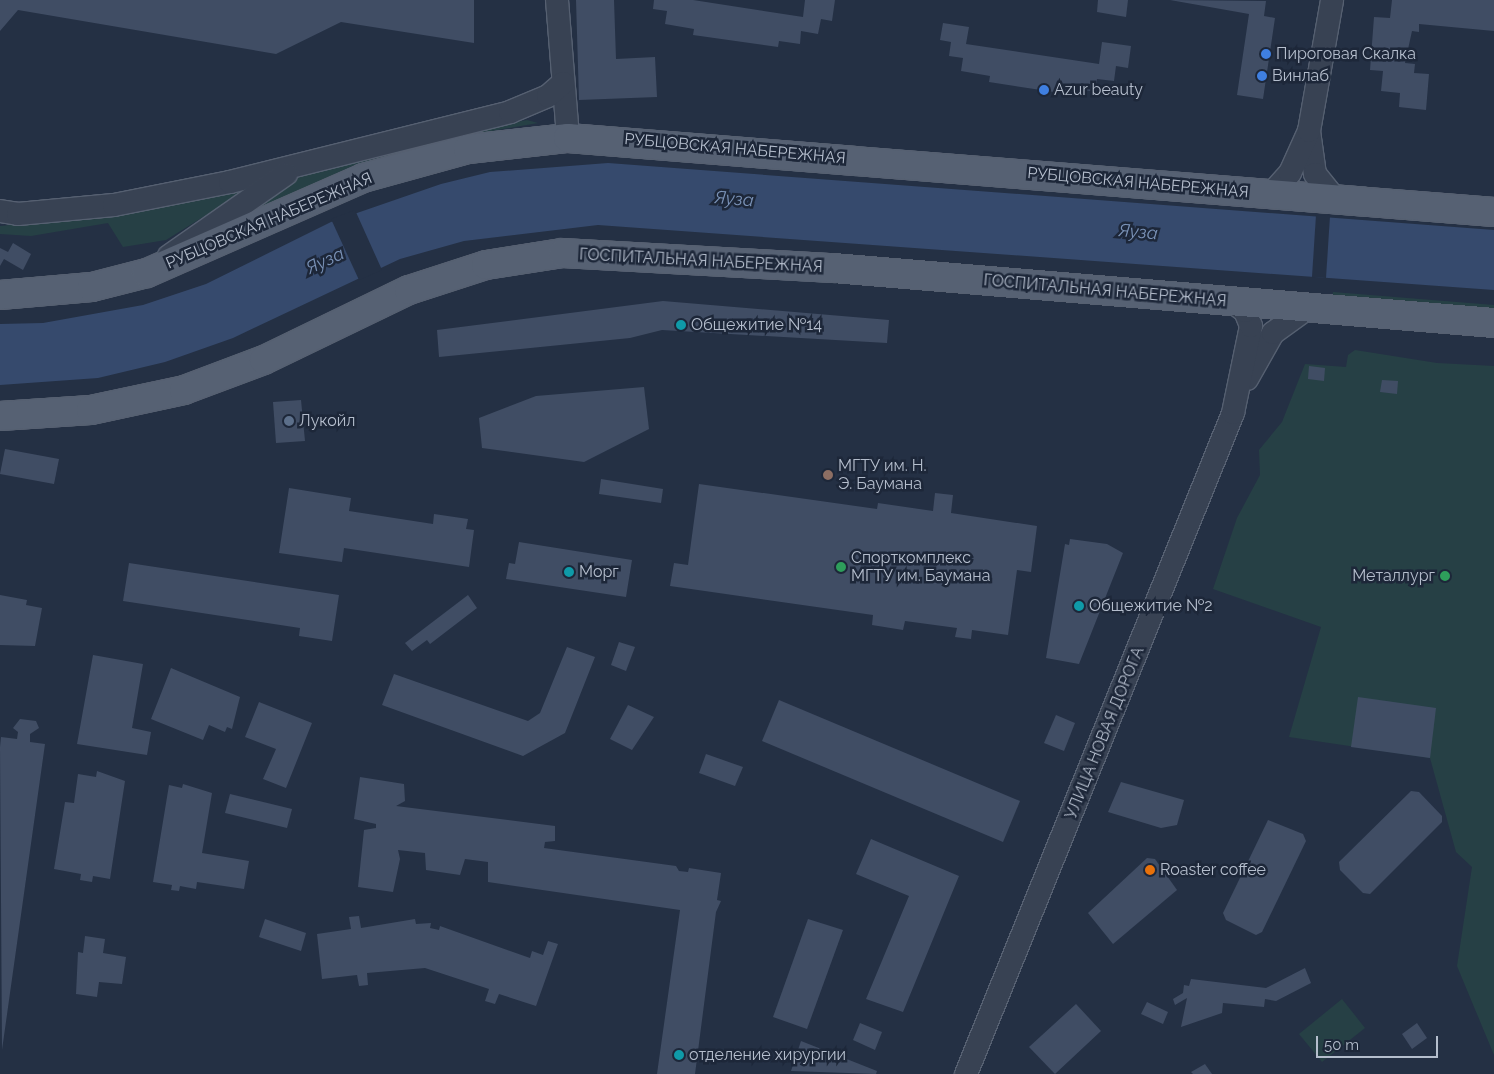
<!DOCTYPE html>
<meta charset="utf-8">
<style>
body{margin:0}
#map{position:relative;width:1494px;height:1074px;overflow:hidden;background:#243044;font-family:Raleway,sans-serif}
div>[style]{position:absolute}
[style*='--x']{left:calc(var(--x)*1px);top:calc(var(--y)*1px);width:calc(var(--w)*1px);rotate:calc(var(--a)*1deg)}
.green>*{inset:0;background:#264045}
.water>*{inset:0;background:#364a6d}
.pier>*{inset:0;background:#243044}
.building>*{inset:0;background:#404d64}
.roads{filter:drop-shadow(1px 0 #566071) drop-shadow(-1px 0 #566071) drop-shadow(0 1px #566071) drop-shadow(0 -1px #566071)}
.minor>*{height:22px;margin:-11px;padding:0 11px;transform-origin:11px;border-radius:11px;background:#384253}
.major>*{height:28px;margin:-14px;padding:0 14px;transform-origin:14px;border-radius:14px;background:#566173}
.dots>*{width:14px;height:14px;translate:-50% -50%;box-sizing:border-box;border:2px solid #1d2739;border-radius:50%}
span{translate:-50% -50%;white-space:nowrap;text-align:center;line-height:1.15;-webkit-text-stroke:5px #1d2739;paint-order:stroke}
.poi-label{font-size:16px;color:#b5becd}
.left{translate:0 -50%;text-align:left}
.right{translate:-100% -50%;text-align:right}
.street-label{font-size:16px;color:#b5becd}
.water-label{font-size:18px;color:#7a92b7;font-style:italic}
.scale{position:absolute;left:1316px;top:1036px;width:122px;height:22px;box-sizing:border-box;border:2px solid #b5becd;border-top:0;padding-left:6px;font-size:15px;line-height:18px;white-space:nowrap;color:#b5becd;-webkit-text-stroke:4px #1d2739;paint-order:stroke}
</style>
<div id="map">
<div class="green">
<div style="clip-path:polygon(527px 120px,538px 123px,463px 136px,357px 164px,248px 214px,273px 185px,375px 149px)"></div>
<div style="clip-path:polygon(253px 186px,166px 240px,123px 247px,108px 223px,31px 236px,0 234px,0 226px,61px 220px)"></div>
<div style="clip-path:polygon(1333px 292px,1494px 305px,1494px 312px,1332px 298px)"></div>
<div style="clip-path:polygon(1355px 350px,1437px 363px,1494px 366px,1494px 1055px,1457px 966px,1472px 867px,1456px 852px,1430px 758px,1289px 737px,1321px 627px,1213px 589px,1237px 518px,1260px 475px,1259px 450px,1282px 422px,1305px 364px,1346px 367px,1348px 355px)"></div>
<div style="clip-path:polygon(1342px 999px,1365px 1028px,1322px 1062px,1299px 1034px)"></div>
</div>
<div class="water">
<div style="clip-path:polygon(608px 163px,1494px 230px,1494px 290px,598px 225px,464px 241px,400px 259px,233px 338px,165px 362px,98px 378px,0 385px,0 324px,43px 323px,143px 305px,206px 284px,331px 222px,441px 184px,490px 172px)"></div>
</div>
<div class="pier">
<div style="clip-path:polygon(355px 210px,382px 270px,359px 280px,331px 219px)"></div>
<div style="clip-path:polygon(1316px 215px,1330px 216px,1326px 278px,1312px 277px)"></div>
</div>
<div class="building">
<div style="clip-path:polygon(0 0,474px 0,474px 43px,341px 22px,276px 54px,18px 10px,0 31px)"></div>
<div style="clip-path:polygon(576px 0,614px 0,616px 59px,655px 57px,657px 97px,579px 100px)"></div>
<div style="clip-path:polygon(654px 0,693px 0,803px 17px,805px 0,835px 0,832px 21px,821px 19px,818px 34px,801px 31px,800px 44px,779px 41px,778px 47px,693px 35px,694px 29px,665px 24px,667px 11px,653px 9px)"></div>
<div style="clip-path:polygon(1098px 0,1128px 0,1126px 17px,1097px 12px)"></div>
<div style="clip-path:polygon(1170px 0,1266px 1px,1264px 16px,1275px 18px,1263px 99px,1237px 95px,1249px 14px)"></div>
<div style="clip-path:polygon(1392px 0,1494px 0,1494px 31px,1419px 24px,1419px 32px,1412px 31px,1405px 63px,1415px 64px,1414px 73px,1429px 74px,1426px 110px,1399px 107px,1400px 93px,1381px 91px,1383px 71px,1370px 70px,1374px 17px,1390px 18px)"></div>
<div style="clip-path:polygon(943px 23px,969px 27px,966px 44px,1099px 64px,1102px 42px,1131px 46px,1128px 68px,1116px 66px,1114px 81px,1097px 79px,1095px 92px,1075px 88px,1074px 95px,989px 82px,990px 76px,961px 71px,963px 58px,949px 56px,951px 42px,940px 40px)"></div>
<div style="clip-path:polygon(13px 243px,31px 254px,23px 270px,4px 259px,0 266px,0 248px,8px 252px)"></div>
<div style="clip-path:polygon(663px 301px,889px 320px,887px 343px,662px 330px,630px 338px,439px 357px,437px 330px)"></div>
<div style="clip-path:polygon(1309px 366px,1325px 368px,1324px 381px,1308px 379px)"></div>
<div style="clip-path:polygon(1382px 380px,1398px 381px,1397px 394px,1380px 392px)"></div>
<div style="clip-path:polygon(644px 387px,649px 429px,584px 462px,482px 448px,479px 418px,536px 396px)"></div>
<div style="clip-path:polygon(301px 400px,305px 441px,276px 443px,273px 402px)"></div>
<div style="clip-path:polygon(5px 449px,59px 459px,54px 484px,0 474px)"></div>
<div style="clip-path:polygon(601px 479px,663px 489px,661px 503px,599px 494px)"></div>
<div style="clip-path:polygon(699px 484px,877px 509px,878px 503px,933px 511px,935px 493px,953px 495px,951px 513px,1037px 526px,1031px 572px,1017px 570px,1008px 635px,972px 630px,971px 639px,955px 637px,957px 628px,905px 621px,903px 630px,872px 625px,873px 615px,670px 586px,674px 563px,688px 565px)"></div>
<div style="clip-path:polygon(289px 488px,351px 498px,349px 511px,433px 524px,434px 514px,468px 519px,466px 529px,474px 530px,469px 567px,344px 548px,342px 562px,279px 553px)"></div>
<div style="clip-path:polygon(1070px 539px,1107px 544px,1123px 553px,1079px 664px,1046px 658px,1065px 544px,1069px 545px)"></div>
<div style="clip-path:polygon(519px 542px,632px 560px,626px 597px,506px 579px,509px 563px,515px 564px)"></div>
<div style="clip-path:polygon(129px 563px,339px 595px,332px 641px,299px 636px,300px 628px,123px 601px)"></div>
<div style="clip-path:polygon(0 595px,27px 600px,26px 605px,42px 608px,35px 646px,0 645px)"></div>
<div style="clip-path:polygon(468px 595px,477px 608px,430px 644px,427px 640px,412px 651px,405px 643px)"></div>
<div style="clip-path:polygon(619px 642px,635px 647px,626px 671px,611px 665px)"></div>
<div style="clip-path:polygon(567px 647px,595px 657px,565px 733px,523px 756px,382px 705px,394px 674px,528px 721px,540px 713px)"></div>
<div style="clip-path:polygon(93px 655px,143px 664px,132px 728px,151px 732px,147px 755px,77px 744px)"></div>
<div style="clip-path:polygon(171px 668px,240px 697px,232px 729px,227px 727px,225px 732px,209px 725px,203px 740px,151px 719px)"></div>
<div style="clip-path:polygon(1358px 697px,1436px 708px,1430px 758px,1351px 747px)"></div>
<div style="clip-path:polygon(779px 700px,1020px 801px,1003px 842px,762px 741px)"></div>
<div style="clip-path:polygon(259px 702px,312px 723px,286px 788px,263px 779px,276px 749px,245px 737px)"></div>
<div style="clip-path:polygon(628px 705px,654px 717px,632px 750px,610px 739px)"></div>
<div style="clip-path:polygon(1056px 715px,1075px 723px,1064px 751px,1044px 743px)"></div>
<div style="clip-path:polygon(20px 719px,36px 721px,39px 728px,30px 734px,30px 742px,45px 744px,2px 1050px,0 747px,1px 737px,17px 739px,18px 732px,13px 728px)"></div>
<div style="clip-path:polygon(706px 754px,743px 767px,735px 786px,699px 773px)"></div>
<div style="clip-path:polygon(97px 771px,125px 781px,110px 879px,93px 876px,92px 882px,80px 880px,81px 874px,54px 869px,65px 802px,74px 803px,78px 774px,96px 777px)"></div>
<div style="clip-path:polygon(360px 777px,404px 784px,405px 801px,396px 806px,555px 826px,555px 841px,545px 842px,544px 848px,676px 866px,679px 871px,688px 872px,689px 868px,721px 873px,717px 900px,721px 901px,716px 912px,695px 1074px,657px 1074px,680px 910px,488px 882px,488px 862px,465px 859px,460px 875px,426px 870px,425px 853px,398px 850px,400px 859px,393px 892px,358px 887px,364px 830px,376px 828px,376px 824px,354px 819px)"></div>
<div style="clip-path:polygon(1121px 782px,1184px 800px,1177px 825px,1161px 828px,1108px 812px)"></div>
<div style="clip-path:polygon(183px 784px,212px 793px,202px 853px,249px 861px,244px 889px,197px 882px,196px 889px,180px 886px,179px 891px,171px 890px,172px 885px,153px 882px,169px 785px,182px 788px)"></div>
<div style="clip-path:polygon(1411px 791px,1419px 792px,1442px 816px,1442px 822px,1370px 894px,1363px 893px,1340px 870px,1339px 862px)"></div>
<div style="clip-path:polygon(230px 794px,292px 809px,287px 828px,225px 813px)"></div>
<div style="clip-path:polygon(1268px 820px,1303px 834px,1306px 841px,1262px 932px,1256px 935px,1226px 920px,1223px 913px)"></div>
<div style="clip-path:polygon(871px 839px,959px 876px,903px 1012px,866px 999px,909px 896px,856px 874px)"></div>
<div style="clip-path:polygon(1147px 858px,1155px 859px,1177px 890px,1113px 944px,1088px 913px)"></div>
<div style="clip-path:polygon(359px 916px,361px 928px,415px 919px,416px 924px,431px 923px,430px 928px,439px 930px,440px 926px,530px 958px,532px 951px,543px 955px,548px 941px,558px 944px,536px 1006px,499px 994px,495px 1004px,485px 1001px,489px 989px,425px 968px,367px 973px,368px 985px,359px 986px,357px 975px,322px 979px,317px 934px,351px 929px,349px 917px)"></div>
<div style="clip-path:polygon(265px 919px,306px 933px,301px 951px,259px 937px)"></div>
<div style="clip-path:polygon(808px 919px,843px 930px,807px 1029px,773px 1017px)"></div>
<div style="clip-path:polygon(85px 936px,105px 939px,103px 953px,126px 957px,122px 984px,99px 982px,97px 997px,76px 994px,78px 952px,83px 953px)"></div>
<div style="clip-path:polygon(1305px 968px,1311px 983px,1276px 1001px,1265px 999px,1264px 1007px,1223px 1003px,1222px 1013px,1181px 1027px,1187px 998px,1175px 1005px,1173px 999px,1183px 993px,1184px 985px,1189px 986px,1191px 979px,1266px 988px)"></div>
<div style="clip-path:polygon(1147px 1002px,1168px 1012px,1163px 1024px,1141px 1014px)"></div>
<div style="clip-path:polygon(1076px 1004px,1101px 1031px,1055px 1074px,1029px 1047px)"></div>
<div style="clip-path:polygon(860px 1023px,882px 1032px,875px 1050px,853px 1040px)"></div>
<div style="clip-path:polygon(1417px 1023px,1427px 1038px,1412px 1049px,1402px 1034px)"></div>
<div style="clip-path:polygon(801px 1041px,877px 1071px,876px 1074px,791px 1071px)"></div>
<div style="clip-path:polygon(1205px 1064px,1212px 1074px,1193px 1074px,1191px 1072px)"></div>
</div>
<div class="roads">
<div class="minor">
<div style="--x:557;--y:0;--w:138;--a:85.4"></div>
<div style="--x:1309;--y:131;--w:43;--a:82.1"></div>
<div style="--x:1315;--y:174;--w:32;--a:51"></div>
<div style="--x:1271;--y:194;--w:28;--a:-48"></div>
<div style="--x:1290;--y:173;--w:46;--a:-65.7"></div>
<div style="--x:1309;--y:131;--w:133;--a:-80"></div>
<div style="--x:0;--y:211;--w:18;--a:9"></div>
<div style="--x:18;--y:214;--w:96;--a:-5.4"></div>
<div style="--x:114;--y:205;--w:118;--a:-11.2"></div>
<div style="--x:230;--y:182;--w:289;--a:-14"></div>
<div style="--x:510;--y:112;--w:41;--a:-22.8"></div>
<div style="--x:548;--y:96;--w:20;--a:-41"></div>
<div style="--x:169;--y:256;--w:143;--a:-35"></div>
<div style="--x:1247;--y:379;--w:53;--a:-60.5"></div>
<div style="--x:1273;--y:333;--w:44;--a:-35.8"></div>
<div style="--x:966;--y:1074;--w:713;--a:-68"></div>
<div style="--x:1233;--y:413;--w:89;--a:-78.3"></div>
<div style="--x:1251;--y:326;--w:16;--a:-112"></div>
<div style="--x:1245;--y:311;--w:17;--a:-144"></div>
</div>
<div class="major">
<div style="--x:0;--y:295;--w:92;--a:-5"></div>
<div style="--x:92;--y:287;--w:57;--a:-14.3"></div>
<div style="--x:147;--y:273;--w:236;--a:-23.7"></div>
<div style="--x:363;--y:178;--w:109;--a:-15.4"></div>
<div style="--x:468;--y:149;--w:101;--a:-6.3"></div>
<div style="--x:568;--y:138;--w:929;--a:4.57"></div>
<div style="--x:0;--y:416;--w:91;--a:-3.8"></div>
<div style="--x:91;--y:410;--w:95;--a:-12.1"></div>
<div style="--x:184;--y:390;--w:85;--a:-20.6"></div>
<div style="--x:264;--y:360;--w:161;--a:-25.8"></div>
<div style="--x:409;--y:290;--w:81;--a:-18"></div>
<div style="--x:486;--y:265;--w:78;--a:-8.9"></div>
<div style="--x:563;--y:253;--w:270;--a:3.2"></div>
<div style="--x:833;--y:268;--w:663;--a:4.76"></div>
</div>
</div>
<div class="dots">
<div style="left:1266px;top:54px;background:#3f7fe0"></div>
<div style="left:1262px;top:76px;background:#3f7fe0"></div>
<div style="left:1044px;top:90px;background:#3f7fe0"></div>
<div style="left:681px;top:325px;background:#0f9aa8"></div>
<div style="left:289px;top:421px;background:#5c6f8a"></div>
<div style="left:828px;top:475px;background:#8d6e63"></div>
<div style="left:841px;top:567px;background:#2e9e5b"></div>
<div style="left:569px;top:572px;background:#0f9aa8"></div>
<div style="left:1445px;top:576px;background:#2e9e5b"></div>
<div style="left:1079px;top:606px;background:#0f9aa8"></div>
<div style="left:1150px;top:870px;background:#e8710a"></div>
<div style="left:679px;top:1055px;background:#0f9aa8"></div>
</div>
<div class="poi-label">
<span class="left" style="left:1276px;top:54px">Пироговая Скалка</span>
<span class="left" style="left:1272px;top:76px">Винлаб</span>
<span class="left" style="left:1054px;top:90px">Azur beauty</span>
<span class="left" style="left:691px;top:325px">Общежитие №14</span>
<span class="left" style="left:299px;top:421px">Лукойл</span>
<span class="left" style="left:838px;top:475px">МГТУ им. Н.<br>Э. Баумана</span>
<span class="left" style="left:851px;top:567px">Спорткомплекс<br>МГТУ им. Баумана</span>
<span class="left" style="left:579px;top:572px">Морг</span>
<span class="right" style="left:1435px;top:576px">Металлург</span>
<span class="left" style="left:1089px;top:606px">Общежитие №2</span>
<span class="left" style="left:1160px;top:870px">Roaster coffee</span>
<span class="left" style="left:689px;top:1055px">отделение хирургии</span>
</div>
<div class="street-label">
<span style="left:735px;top:149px;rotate:5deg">РУБЦОВСКАЯ НАБЕРЕЖНАЯ</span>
<span style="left:1138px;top:183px;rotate:5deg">РУБЦОВСКАЯ НАБЕРЕЖНАЯ</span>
<span style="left:269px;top:221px;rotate:-23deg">РУБЦОВСКАЯ НАБЕРЕЖНАЯ</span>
<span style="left:701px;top:261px;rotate:3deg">ГОСПИТАЛЬНАЯ НАБЕРЕЖНАЯ</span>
<span style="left:1105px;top:291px;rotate:5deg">ГОСПИТАЛЬНАЯ НАБЕРЕЖНАЯ</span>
<span style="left:1105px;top:733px;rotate:-68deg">УЛИЦА НОВАЯ ДОРОГА</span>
</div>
<div class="water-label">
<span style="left:734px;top:199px;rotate:5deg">Яуза</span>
<span style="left:1138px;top:232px;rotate:5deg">Яуза</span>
<span style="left:325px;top:261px;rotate:-25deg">Яуза</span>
</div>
<div class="scale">50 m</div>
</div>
